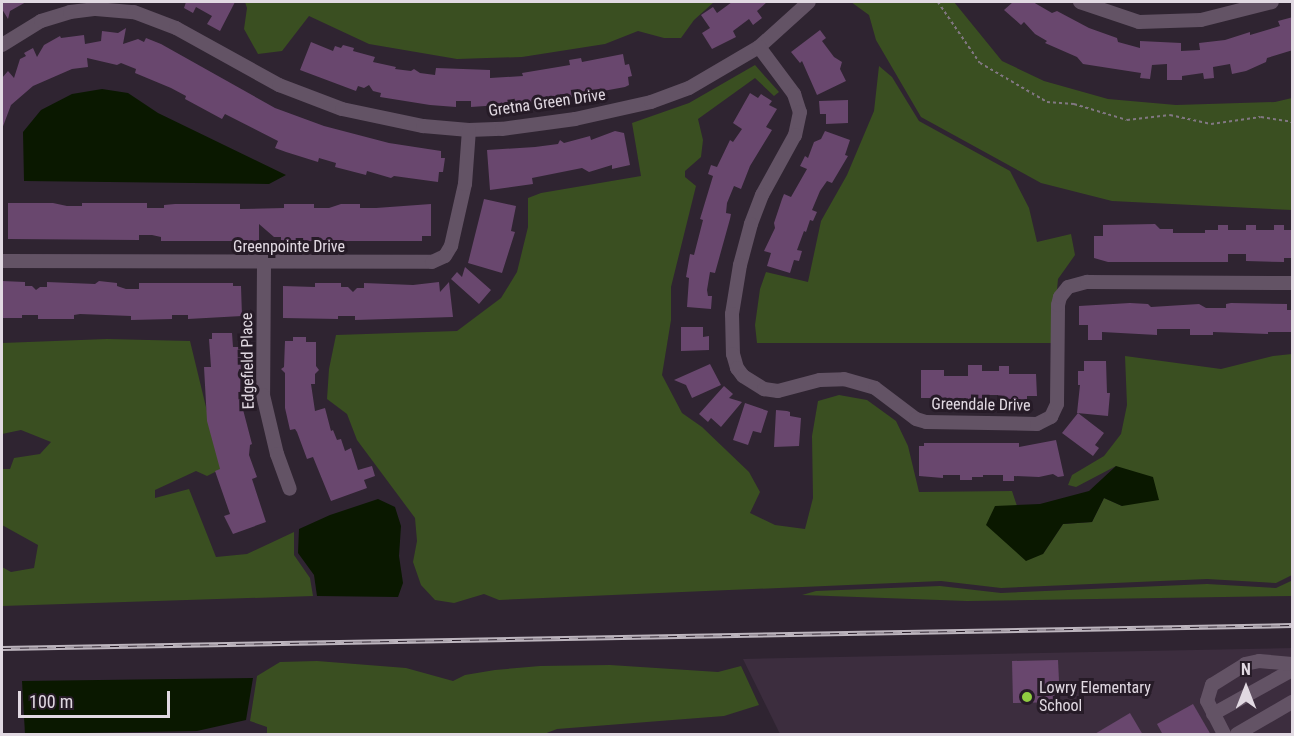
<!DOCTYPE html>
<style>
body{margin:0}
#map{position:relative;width:1294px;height:736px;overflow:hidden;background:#2f2431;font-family:"Roboto Condensed",sans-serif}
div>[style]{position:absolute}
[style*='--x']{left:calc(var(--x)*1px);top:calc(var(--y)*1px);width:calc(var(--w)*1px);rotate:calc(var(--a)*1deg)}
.built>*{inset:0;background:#3c2d3e}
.green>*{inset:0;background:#3a4f21}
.water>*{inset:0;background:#0a1800}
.building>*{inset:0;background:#69476e}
.path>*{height:1.5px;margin-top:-0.75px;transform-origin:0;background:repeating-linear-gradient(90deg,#817782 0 3px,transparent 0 6px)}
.minor>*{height:14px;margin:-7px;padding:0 7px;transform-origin:7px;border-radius:7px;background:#635365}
.rail>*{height:5px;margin-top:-2.5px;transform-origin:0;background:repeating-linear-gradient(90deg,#261b27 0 9px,#bdb5be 0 18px);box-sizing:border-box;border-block:2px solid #bdb5be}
.dots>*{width:16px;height:16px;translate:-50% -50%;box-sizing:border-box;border:3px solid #261b27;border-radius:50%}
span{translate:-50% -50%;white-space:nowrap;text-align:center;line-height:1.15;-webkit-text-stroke:6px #261b27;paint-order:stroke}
.street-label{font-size:16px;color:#e1d9e2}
.poi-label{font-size:16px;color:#e1d9e2}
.left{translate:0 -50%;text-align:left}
.frame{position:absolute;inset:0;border:3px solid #e1d9e2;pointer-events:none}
.north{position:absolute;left:1216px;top:658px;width:60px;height:60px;-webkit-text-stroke:4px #261b27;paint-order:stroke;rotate:0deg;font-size:16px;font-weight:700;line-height:24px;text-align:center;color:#e1d9e2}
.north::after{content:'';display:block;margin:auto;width:21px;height:27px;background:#e1d9e2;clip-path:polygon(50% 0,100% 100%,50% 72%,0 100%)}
.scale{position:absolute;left:18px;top:691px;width:152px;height:27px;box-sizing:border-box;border:3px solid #e1d9e2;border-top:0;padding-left:8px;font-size:18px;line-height:21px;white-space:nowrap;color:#e1d9e2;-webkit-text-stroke:4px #261b27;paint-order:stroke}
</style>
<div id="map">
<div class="built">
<div style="clip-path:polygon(1292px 648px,1292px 734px,780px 734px,743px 659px)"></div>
</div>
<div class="green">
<div style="clip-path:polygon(245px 2px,714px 2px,694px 20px,681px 38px,664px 38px,638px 31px,605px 44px,522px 57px,457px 59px,369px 44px,309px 16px,282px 51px,258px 54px,244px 29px,247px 8px)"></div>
<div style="clip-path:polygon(851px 2px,954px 2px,1002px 61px,1044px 81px,1108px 99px,1176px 105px,1275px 102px,1292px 98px,1292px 210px,1112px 201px,1041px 183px,921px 117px,876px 40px,869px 15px)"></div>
<div style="clip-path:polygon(755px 65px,779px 92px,774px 96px,755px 78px,698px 119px,703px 140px,701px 157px,685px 171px,685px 177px,696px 186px,671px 287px,671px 320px,662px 375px,682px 413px,702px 427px,749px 472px,760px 492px,750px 513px,775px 525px,805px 529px,813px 498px,812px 436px,818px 401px,839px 395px,867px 400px,896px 421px,908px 446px,919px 492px,1012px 491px,1017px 506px,995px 506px,1043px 554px,1063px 524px,1092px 522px,1104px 498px,1122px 506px,1116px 466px,1076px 487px,1068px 485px,1072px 475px,1104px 456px,1121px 434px,1127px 405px,1125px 356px,1221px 369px,1273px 356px,1292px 354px,1292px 575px,1276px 583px,1207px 579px,1001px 588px,941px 581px,499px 600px,484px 594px,454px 603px,435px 600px,421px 585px,413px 562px,417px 541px,415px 518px,357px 440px,347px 414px,327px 399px,329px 369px,336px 335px,457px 331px,501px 298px,517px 272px,528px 227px,528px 198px,541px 193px,641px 176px,632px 123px,689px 103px)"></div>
<div style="clip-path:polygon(879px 66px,892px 77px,919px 121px,1010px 171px,1029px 208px,1037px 242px,1071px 234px,1075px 255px,1058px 279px,1052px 343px,757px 343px,755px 325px,760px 289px,766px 272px,808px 282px,821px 221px,847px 175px,874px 111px)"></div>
<div style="clip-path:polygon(107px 339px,190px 341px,221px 469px,207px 476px,196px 471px,155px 490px,155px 498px,189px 489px,216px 557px,247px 554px,294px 532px,294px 555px,310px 578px,313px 596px,2px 606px,2px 567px,11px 572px,34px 568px,38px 545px,2px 525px,2px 469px,10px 469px,14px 458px,40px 454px,51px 442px,21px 430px,2px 434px,2px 343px)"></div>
<div style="clip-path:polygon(1291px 581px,1292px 596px,967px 601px,802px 595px,816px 591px,940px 586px,1001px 593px,1207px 584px,1276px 588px)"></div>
<div style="clip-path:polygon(317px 661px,406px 668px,453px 681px,465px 675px,495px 670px,540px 666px,610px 665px,718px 672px,741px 666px,759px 705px,724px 716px,557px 729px,544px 734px,267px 734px,267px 727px,250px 721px,257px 676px,280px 662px)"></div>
</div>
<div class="water">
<div style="clip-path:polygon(102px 89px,128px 93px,158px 113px,286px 175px,269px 184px,24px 181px,23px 132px,41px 110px,72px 94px)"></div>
<div style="clip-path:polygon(1116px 466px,1153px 477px,1159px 500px,1122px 506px,1104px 498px,1092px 522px,1063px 524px,1043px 554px,1026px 561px,986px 525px,995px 506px,1040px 504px,1089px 491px)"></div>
<div style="clip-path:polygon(378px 499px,395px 507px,401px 526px,399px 556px,403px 583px,398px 597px,317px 596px,314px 575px,298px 553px,299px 529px,330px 515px)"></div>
<div style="clip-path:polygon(253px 678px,246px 720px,197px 731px,25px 734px,22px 681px)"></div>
</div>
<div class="building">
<div style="clip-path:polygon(2px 2px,26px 2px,10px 11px,8px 19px,2px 9px)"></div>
<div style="clip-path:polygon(186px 2px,235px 2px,220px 31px,207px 24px,212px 16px,196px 7px,193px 13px,184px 8px)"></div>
<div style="clip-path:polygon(732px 2px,767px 2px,757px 11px,762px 18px,753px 25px,749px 19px,733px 31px,736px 37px,712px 49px,702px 33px,710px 28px,701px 15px,713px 7px,717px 13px)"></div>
<div style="clip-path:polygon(1013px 2px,1033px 2px,1052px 13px,1057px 11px,1089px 28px,1117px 38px,1118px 42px,1140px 48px,1140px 41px,1181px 43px,1181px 51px,1200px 50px,1199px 43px,1225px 40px,1250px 32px,1250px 35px,1280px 26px,1278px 21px,1293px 17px,1293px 50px,1267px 58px,1266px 62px,1246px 71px,1232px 74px,1230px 64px,1213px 67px,1214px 78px,1204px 79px,1203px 73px,1182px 76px,1182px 80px,1167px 80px,1167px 64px,1152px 65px,1150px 79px,1140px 78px,1141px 73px,1083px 64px,1077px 57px,1045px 43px,1047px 41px,1035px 34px,1024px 22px,1021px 25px,1004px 10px)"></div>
<div style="clip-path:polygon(126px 28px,123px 44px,138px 39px,144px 42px,146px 38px,161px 44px,275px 108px,324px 126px,389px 143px,441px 151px,441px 158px,445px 158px,443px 172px,439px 172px,438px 182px,394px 176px,391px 178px,367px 171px,366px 175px,335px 167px,336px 163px,319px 158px,318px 162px,286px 152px,275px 148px,278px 141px,225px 114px,222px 119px,185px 99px,186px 96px,171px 88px,135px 73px,136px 69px,121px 63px,117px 65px,87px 58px,88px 67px,72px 69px,33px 86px,11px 105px,2px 129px,2px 78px,8px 71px,14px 78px,20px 59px,26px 56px,24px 53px,33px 48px,37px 57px,44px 45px,60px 36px,61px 38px,84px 35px,85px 44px,101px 41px,102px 31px,118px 33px)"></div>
<div style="clip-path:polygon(820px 30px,826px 38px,822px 41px,834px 57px,842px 62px,840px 69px,846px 81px,817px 95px,802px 61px,800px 63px,791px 52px)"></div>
<div style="clip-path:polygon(311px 42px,333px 51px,335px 46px,341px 48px,343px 45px,354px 48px,353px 51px,375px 57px,373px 62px,396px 67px,395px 69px,411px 71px,414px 69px,420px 73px,435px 75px,436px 68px,490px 70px,490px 78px,523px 76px,522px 73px,570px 65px,569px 60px,581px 58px,582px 62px,623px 54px,625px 65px,629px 64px,632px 76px,628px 77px,629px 85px,625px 87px,543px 102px,471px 107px,471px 101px,456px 101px,456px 107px,430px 105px,380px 97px,381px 93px,373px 91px,369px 85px,364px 88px,358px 86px,356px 91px,300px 70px)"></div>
<div style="clip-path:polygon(750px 93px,758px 98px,761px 94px,772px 101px,769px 105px,777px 109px,766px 127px,772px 130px,750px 166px,741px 189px,734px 186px,727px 203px,726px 213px,731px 214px,730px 219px,715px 273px,710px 272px,707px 290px,708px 296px,712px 296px,711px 309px,687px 307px,689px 278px,686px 277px,690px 254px,694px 255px,703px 220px,700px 219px,713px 176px,708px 174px,711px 165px,717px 167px,730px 140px,733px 142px,742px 129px,733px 123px)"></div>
<div style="clip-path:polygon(848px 100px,848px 123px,826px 124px,826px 114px,820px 114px,819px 101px)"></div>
<div style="clip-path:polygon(615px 131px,624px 133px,630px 165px,612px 169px,612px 165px,589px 172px,582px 168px,532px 178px,533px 184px,490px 190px,487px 150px,535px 147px,558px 144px,560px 140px,564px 143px,590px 136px,591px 140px)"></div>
<div style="clip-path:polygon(825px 131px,850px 140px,845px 155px,848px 156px,832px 183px,827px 181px,820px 191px,812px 210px,817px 212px,813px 221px,810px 220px,806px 232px,804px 231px,797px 250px,802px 251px,799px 261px,794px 260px,790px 273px,767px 266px,771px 253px,764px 251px,775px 228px,774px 223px,782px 199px,784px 194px,791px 197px,807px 169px,800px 166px,805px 156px,808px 158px,814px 142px,821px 139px)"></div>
<div style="clip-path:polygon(484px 199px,516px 206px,511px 231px,515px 232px,502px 273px,468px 263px)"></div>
<div style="clip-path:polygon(8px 203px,53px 203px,67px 206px,82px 206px,82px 203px,147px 203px,147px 208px,164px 208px,164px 205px,175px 204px,240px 204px,240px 209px,284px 208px,284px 204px,314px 204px,314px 208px,329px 208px,341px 204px,360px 204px,360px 208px,376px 208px,431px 204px,431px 236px,422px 236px,422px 241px,281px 241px,281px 237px,274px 237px,259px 224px,259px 240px,254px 241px,161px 241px,161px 237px,152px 235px,139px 235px,139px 240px,8px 239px)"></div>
<div style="clip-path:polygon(1155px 224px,1160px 229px,1173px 229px,1173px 233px,1205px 233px,1205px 230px,1218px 230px,1218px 225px,1228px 225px,1228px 230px,1246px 230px,1246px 225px,1256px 225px,1256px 230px,1274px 230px,1274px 225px,1284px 225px,1284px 230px,1293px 230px,1293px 258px,1284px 258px,1284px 262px,1246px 261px,1246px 254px,1228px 254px,1228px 262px,1108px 262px,1094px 258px,1094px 236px,1103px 236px,1103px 225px)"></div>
<div style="clip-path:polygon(465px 267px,491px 290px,479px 304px,451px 279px,457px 272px,462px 277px)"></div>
<div style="clip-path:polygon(2px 281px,25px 282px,25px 286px,32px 286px,36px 290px,40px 287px,47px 287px,47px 282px,95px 284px,99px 281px,117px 283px,117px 286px,126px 289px,139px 289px,139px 283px,233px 283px,233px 286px,241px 286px,242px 316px,188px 319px,188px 315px,172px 315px,172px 319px,131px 320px,131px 316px,80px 314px,74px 315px,74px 319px,38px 319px,38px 315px,22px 315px,22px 318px,2px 318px)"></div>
<div style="clip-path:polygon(439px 282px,440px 292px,449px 282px,453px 317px,355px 320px,355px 316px,338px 316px,338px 319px,283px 318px,283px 286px,315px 287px,315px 283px,341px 283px,341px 287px,348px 287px,353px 292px,357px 288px,364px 288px,364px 283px,413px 285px)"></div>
<div style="clip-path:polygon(1130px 303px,1148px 304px,1151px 307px,1199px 304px,1206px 308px,1226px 308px,1226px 304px,1231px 303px,1287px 304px,1287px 310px,1293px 310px,1293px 332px,1268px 332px,1268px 334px,1213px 332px,1213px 335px,1190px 335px,1190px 329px,1157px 329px,1157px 335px,1102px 332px,1102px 340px,1088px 340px,1088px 325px,1079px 325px,1079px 306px)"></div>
<div style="clip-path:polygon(681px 327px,703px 327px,703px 337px,709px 336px,709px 350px,681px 351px)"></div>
<div style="clip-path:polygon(212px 333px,232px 333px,233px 347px,241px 347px,240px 398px,252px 444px,250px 445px,249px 455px,257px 477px,252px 479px,266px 522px,233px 534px,224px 516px,230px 514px,215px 471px,220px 469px,207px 421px,204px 367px,211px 367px,209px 339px,212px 339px)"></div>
<div style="clip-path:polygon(293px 337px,306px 337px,306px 342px,316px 342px,316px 366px,319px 370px,315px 374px,315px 384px,311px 384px,315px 411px,325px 408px,331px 431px,333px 430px,337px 440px,341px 439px,345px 451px,351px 448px,358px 470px,372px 466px,375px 476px,364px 480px,367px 488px,331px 501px,313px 457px,307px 459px,297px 432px,295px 429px,290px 430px,285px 408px,285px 373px,281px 369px,284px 367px,285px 341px,293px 341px)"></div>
<div style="clip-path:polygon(1084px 361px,1106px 361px,1107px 393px,1110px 393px,1108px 416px,1077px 413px,1080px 385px,1078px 385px,1078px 371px,1084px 371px)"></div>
<div style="clip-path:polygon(710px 364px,721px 385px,692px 398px,686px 385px,674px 380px)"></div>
<div style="clip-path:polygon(968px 365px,982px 365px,982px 371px,999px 371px,999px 366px,1009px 366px,1009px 374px,1036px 374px,1037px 396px,1027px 396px,1027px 402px,1023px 403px,998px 403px,998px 395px,982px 395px,982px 402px,968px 402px,965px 399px,930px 401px,930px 398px,921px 398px,921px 370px,944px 370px,944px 376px,968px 376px)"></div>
<div style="clip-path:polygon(724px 386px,733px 394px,729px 398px,742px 402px,721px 427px,711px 418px,708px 422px,699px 414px)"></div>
<div style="clip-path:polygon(745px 403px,768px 411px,761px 433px,753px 431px,748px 445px,733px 440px)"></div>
<div style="clip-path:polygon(776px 410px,787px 411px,790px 412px,790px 416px,801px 418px,799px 446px,774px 447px)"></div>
<div style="clip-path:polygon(1078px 413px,1104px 433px,1095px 445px,1099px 448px,1093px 456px,1062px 433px)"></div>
<div style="clip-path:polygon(1056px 440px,1064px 476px,1058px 477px,1053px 474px,1039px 477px,1014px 476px,1014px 481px,1003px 481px,1003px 475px,983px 475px,983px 477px,972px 477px,972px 480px,960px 480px,960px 475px,943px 475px,943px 478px,919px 476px,919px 446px,924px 446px,924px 443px,1019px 443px,1019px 447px)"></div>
<div style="clip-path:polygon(1058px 660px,1060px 702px,1013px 703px,1012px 661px)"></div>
<div style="clip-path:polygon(1193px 704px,1211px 735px,1163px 735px,1157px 724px)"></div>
<div style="clip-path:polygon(1130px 713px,1143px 735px,1093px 735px)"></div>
</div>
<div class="path">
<div style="--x:938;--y:2;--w:74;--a:55.5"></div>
<div style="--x:980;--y:63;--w:78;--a:30.2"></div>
<div style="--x:1047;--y:102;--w:27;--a:4"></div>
<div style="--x:1074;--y:104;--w:55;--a:16.8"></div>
<div style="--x:1127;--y:120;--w:43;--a:-6.6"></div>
<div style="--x:1170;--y:115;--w:42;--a:12.4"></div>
<div style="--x:1211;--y:124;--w:50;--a:-8"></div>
<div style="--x:1261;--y:117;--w:31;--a:9"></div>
</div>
<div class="minor">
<div style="--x:1080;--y:2;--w:62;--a:18.7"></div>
<div style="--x:1139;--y:22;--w:62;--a:-1.8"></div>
<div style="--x:1201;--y:20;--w:73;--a:-14.2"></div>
<div style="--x:2;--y:45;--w:46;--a:-31.6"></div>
<div style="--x:41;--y:21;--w:30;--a:-17"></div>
<div style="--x:70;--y:12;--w:26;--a:-7"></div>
<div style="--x:96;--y:9;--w:38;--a:5"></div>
<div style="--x:134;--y:12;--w:45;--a:20.9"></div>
<div style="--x:176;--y:28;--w:118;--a:29"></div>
<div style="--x:279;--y:85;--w:67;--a:20.9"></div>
<div style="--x:342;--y:109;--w:83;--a:11.9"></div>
<div style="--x:423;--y:126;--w:46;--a:5"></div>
<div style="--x:469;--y:130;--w:33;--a:-2"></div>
<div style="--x:502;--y:129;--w:74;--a:-7.8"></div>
<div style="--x:575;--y:119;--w:78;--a:-12.6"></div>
<div style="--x:651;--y:102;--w:40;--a:-20.2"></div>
<div style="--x:689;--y:88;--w:81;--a:-30.4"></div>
<div style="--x:759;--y:47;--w:67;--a:-42"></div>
<div style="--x:759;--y:47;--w:59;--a:53.3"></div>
<div style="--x:794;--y:94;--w:19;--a:72"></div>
<div style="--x:800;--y:112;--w:24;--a:102"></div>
<div style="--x:795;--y:135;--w:68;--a:118.8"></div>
<div style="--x:762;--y:195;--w:31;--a:111"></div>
<div style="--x:751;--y:224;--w:42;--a:105"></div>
<div style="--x:740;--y:265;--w:50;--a:99.3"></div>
<div style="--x:732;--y:314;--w:40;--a:88.6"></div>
<div style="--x:733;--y:354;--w:15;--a:74"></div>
<div style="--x:737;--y:368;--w:10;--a:53"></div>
<div style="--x:743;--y:376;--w:25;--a:32"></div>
<div style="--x:764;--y:389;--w:14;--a:8"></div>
<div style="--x:778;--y:391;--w:43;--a:-14.7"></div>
<div style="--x:820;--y:380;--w:24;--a:-2"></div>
<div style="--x:844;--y:379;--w:32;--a:16"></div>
<div style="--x:875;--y:388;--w:51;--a:37.1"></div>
<div style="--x:916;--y:419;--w:10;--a:17"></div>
<div style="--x:926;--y:422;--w:111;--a:1"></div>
<div style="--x:1037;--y:424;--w:16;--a:-27"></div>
<div style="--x:1051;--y:417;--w:14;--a:-65"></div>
<div style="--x:1057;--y:404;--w:99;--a:-89.4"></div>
<div style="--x:1058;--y:305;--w:8;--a:-76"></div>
<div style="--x:1060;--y:297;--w:13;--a:-51"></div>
<div style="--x:1068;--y:287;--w:20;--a:-15"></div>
<div style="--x:1087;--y:282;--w:205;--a:0.3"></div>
<div style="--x:2;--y:261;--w:430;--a:0.1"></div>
<div style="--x:432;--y:262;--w:14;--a:-25"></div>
<div style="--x:445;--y:256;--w:12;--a:-59"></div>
<div style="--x:451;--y:246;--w:64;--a:-77.3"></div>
<div style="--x:465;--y:184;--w:54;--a:-85.8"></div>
<div style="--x:264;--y:264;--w:131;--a:90.4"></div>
<div style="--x:263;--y:395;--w:61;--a:76.7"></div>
<div style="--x:277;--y:454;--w:37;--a:70"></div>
<div style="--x:1213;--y:714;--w:90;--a:-29.1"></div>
<div style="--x:1224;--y:734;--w:37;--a:-117"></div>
<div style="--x:1207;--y:701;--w:17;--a:-73"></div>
<div style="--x:1212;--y:685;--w:39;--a:-32"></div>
<div style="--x:1245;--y:664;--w:14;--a:-12"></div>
<div style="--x:1259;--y:661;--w:33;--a:5"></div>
<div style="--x:1237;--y:734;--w:64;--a:-30.2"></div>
</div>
<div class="rail">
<div style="--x:2;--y:648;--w:1290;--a:-1.02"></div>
</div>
<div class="dots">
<div style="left:1027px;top:697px;background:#90cd41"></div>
</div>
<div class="street-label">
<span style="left:547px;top:103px;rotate:-8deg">Gretna Green Drive</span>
<span style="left:289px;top:247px">Greenpointe Drive</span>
<span style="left:248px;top:361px;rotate:-91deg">Edgefield Place</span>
<span style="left:981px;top:405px;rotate:1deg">Greendale Drive</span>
</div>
<div class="poi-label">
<span class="left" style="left:1039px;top:697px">Lowry Elementary<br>School</span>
</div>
<div class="frame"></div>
<div class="north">N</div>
<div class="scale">100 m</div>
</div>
